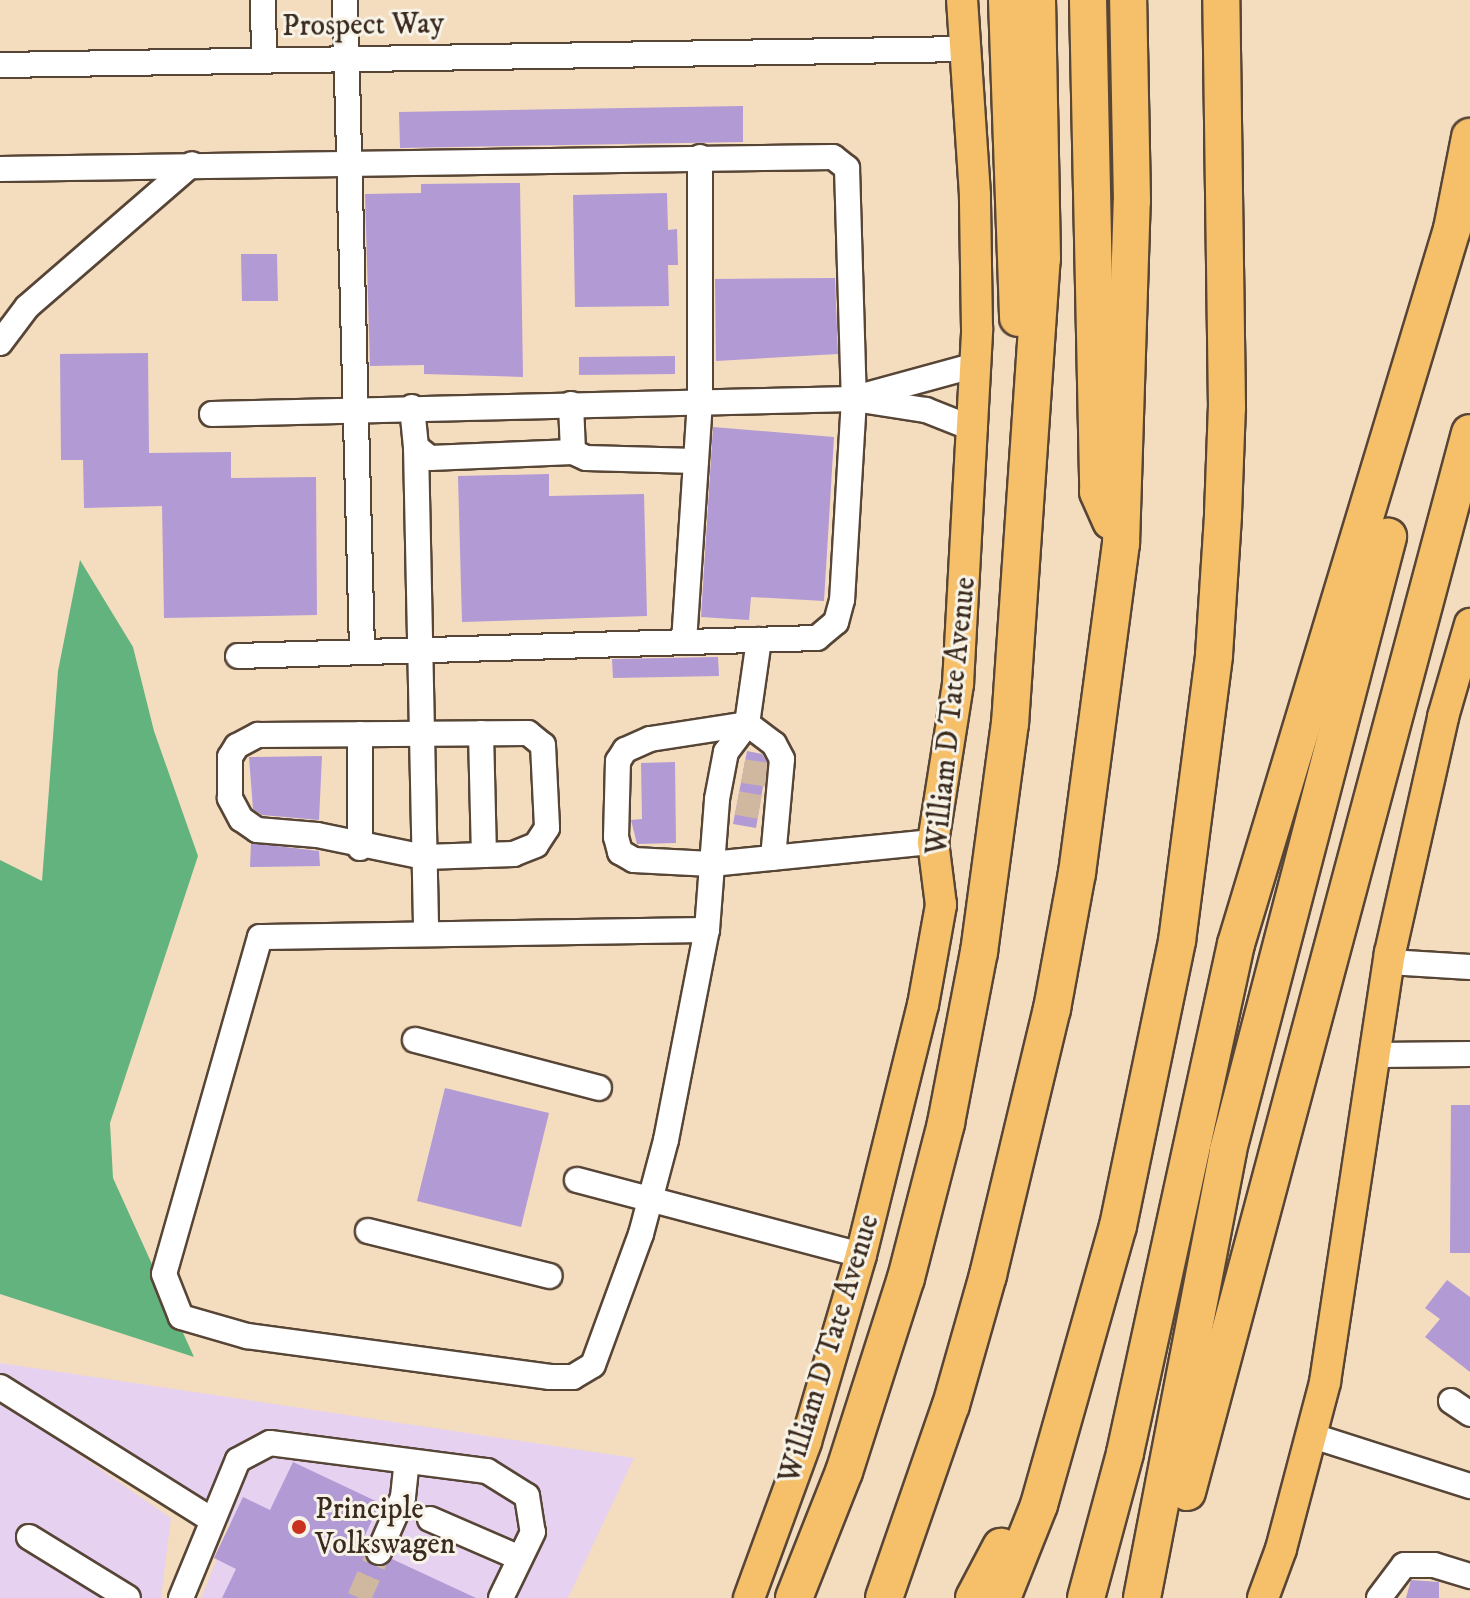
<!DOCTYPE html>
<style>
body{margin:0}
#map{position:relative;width:1470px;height:1598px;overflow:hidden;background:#f4dcbf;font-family:"IM FELL DW Pica",serif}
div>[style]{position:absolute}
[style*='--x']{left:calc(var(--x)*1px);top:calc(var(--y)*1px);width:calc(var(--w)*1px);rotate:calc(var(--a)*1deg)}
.built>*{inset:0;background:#e6d2f0}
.forest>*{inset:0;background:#63b37e}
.building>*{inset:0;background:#b29ad5}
.minor-tunnel>*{height:24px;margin-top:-12px;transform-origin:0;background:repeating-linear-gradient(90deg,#cfb89f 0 24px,transparent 0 36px)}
.roads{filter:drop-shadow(2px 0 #574536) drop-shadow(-2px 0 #574536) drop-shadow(0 2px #574536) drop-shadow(0 -2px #574536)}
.minor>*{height:24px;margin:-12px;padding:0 12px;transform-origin:12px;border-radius:12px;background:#fff}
.major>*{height:30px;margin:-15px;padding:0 15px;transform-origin:15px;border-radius:15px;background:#f6c06b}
.highway>*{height:36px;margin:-18px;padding:0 18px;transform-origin:18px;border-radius:18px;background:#f6c06b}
.dots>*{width:22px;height:22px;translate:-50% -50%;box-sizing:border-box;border:4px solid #f7f3e8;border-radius:50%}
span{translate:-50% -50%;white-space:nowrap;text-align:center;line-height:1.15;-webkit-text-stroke:6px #f7f3e8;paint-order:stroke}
.street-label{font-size:30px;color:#3b2a1e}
.poi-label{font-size:30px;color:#3b2a1e}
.left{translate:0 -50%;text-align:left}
</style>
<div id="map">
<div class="built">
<div style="clip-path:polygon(0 1363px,634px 1458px,568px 1598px,201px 1598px,231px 1524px,0 1375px)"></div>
<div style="clip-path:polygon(0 1400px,171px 1518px,161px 1598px,0 1598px)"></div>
</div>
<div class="forest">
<div style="clip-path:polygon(80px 560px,133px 647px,154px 731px,198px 856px,110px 1123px,113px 1178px,194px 1357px,0 1294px,0 860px,42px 881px,58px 671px)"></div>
</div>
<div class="building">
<div style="clip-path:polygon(743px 106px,743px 142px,400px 148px,399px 112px)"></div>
<div style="clip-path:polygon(520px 183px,523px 377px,424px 374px,424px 365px,370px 366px,365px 194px,421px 193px,421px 184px)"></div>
<div style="clip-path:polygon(667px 193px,668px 230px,677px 229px,678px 265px,668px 265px,669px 306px,575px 307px,573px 195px)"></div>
<div style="clip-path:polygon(241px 254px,277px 254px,278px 301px,242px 301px)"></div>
<div style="clip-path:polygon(835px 278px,838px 354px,716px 361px,715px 279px)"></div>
<div style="clip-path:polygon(148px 353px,149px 453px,231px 452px,231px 478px,316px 477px,317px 615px,164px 618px,162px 506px,84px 508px,83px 460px,61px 460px,60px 354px)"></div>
<div style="clip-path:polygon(675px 356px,675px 374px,579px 375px,579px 357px)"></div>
<div style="clip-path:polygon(713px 427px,834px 437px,824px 601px,751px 597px,749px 620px,701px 617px)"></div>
<div style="clip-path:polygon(549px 474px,549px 496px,644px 494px,647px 616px,462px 622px,458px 476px)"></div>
<div style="clip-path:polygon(718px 657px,719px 676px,613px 678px,612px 659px)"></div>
<div style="clip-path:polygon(747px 751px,762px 754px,767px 762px,756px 828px,733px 824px)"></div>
<div style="clip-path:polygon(322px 756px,319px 820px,262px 815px,253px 809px,249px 757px)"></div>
<div style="clip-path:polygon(675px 762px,676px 843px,637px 844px,631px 820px,642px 819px,641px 763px)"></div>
<div style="clip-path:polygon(251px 843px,319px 851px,320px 866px,250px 867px)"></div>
<div style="clip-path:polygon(445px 1088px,549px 1113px,521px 1227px,417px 1201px)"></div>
<div style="clip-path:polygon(1451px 1105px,1470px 1105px,1470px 1253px,1450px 1253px)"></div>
<div style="clip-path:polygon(1447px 1280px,1470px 1297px,1470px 1372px,1425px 1337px,1440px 1319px,1425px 1308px)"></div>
<div style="clip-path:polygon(293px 1462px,380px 1503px,361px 1544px,372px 1565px,381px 1567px,392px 1559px,476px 1598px,222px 1598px,236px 1569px,214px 1558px,243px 1497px,270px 1510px)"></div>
<div style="clip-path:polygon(1411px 1580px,1439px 1582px,1439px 1598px,1406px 1598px)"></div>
</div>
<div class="minor-tunnel">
<div style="--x:743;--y:771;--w:24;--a:9"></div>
<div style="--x:737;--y:803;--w:23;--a:10"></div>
<div style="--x:359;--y:1598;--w:50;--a:-66.5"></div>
</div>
<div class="roads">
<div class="minor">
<div style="--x:263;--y:0;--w:59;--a:89"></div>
<div style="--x:345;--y:0;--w:651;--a:88.5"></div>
<div style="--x:0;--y:65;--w:966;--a:-0.95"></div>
<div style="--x:0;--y:169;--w:833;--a:-0.83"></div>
<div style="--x:833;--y:157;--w:18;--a:38"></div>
<div style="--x:847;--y:168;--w:231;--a:88.3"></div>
<div style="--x:854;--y:399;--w:201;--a:93.4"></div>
<div style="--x:842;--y:600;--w:23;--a:105"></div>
<div style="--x:836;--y:622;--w:25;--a:140"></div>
<div style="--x:817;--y:638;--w:579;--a:178.22"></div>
<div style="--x:0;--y:343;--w:45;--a:-53.1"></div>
<div style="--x:27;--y:307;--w:218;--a:-40.9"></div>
<div style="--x:859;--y:397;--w:121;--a:-15.3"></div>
<div style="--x:571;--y:404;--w:48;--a:87.6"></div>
<div style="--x:573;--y:452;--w:14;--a:25"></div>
<div style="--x:586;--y:458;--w:110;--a:1.6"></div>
<div style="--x:412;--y:407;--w:40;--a:84.3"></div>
<div style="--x:416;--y:447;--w:18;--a:38"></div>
<div style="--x:430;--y:458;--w:143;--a:-2.4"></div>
<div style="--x:212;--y:414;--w:642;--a:-1.34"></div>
<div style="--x:854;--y:399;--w:73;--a:8.7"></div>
<div style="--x:926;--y:410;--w:52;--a:21.6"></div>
<div style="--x:416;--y:447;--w:486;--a:88.8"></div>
<div style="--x:684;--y:642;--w:241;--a:-86.2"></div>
<div style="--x:700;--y:402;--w:245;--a:-90"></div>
<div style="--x:481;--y:733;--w:122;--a:88.6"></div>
<div style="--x:528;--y:733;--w:19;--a:39"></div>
<div style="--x:543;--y:745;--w:83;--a:87.2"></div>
<div style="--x:547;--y:828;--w:20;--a:123"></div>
<div style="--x:536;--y:845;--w:24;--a:158"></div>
<div style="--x:514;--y:854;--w:90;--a:178.1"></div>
<div style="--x:424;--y:857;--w:109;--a:-168.4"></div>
<div style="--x:317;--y:835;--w:60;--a:-175.2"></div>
<div style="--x:257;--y:830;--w:19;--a:-145"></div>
<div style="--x:241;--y:819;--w:24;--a:-118"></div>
<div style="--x:230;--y:798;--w:41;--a:-90"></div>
<div style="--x:230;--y:757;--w:13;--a:-58"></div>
<div style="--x:237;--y:746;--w:24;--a:-28"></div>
<div style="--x:258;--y:735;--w:270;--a:-0.4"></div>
<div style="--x:360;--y:848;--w:114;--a:-90"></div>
<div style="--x:773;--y:858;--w:99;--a:-84.8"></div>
<div style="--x:782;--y:759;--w:17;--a:-118"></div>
<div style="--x:774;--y:744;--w:34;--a:-143"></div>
<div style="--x:747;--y:724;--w:98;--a:171.2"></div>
<div style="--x:650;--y:739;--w:27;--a:156"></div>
<div style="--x:625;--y:750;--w:13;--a:122"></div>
<div style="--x:618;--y:761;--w:76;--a:91.5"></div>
<div style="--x:616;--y:837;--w:16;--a:75"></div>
<div style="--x:620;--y:852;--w:16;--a:30"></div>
<div style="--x:634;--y:860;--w:77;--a:3"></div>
<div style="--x:711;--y:864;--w:223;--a:-5.7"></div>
<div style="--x:707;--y:930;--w:447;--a:179.1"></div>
<div style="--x:260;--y:937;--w:350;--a:105.9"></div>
<div style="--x:164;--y:1274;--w:46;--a:68.4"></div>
<div style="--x:181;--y:1317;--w:69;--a:16.1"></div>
<div style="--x:247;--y:1336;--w:306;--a:7.7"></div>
<div style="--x:550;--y:1377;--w:23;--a:0"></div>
<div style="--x:573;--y:1377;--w:23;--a:-31"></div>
<div style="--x:593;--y:1365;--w:140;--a:-69.9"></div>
<div style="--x:641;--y:1234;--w:97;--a:-75.1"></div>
<div style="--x:666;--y:1140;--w:214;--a:-79"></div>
<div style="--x:707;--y:930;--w:131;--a:-85.6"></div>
<div style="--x:717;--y:799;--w:48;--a:-79.2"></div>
<div style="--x:726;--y:752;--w:35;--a:-53"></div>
<div style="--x:747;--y:724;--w:85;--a:-81.9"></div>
<div style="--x:1389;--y:962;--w:81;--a:3.5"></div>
<div style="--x:415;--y:1040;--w:190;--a:14.6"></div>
<div style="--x:1378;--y:1055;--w:92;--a:-0.6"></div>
<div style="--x:577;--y:1180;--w:294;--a:14.8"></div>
<div style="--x:368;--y:1231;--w:187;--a:13.9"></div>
<div style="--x:0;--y:1387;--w:250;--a:32.1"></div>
<div style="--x:1451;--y:1401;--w:23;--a:34"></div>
<div style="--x:1313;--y:1436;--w:165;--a:17.7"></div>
<div style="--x:430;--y:1519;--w:98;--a:23.4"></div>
<div style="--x:29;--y:1537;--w:116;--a:31.6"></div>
<div style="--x:379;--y:1552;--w:60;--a:-66.4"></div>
<div style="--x:403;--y:1497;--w:36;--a:-84"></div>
<div style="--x:181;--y:1598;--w:149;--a:-67.6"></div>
<div style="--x:238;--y:1460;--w:36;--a:-28"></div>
<div style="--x:270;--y:1443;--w:219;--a:7.4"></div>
<div style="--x:487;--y:1471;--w:47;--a:32"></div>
<div style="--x:527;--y:1496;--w:36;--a:81"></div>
<div style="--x:533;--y:1532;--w:73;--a:115.9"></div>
<div style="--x:1379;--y:1598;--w:41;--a:-52.9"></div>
<div style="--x:1404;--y:1565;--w:30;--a:0"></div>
<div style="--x:1434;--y:1565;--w:38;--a:17"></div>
</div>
<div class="major">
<div style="--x:749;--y:1598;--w:166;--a:-69.9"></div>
<div style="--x:806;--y:1442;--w:195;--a:-73.6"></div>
<div style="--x:861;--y:1255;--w:258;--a:-76.1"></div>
<div style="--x:923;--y:1005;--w:102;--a:-79.8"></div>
<div style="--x:941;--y:905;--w:64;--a:-97.2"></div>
<div style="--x:933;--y:842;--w:160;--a:-81"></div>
<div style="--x:958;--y:684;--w:356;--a:-86.9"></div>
<div style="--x:977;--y:329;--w:134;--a:-90.9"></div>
<div style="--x:975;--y:195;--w:195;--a:-93.8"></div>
<div style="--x:1263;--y:1598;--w:52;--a:-69.8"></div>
<div style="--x:1281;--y:1549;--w:173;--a:-75.2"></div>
<div style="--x:1325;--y:1382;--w:434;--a:-81.4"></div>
<div style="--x:1390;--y:953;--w:242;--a:-77.3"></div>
<div style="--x:1443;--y:717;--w:97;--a:-73.8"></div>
</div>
<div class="highway">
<div style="--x:1007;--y:0;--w:318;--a:88"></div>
<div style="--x:1088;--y:0;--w:492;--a:88.8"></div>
<div style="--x:1098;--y:492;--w:32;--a:66"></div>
<div style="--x:1187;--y:1492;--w:1096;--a:-75.04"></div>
<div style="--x:794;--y:1598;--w:136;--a:-68.4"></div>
<div style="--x:844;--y:1472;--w:204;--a:-72.3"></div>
<div style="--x:906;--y:1278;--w:160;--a:-75.5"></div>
<div style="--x:946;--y:1123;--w:174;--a:-79.1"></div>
<div style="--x:979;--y:952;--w:230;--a:-82.3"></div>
<div style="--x:1010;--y:724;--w:466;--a:-86.1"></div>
<div style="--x:1042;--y:259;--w:259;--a:-91.1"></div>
<div style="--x:884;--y:1598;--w:204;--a:-70.9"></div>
<div style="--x:951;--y:1405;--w:135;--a:-74.1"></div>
<div style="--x:988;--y:1275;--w:274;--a:-76.5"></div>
<div style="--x:1052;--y:1009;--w:138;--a:-79.6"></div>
<div style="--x:1077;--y:873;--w:332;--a:-82.4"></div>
<div style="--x:1121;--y:544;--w:343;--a:-88.2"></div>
<div style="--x:1132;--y:201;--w:201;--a:-91.1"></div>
<div style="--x:974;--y:1598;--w:58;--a:-62.1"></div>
<div style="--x:1002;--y:1598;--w:100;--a:-68.3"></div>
<div style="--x:1039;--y:1505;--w:290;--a:-74.2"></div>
<div style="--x:1118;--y:1226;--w:291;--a:-78.3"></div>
<div style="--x:1177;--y:941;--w:288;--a:-82.6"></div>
<div style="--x:1214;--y:655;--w:141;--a:-86.3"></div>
<div style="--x:1223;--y:514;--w:107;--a:-87.9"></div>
<div style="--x:1227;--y:407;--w:407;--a:-90.8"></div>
<div style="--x:1086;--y:1598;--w:150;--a:-74.9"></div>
<div style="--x:1125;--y:1453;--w:521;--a:-77.7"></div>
<div style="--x:1236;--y:944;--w:747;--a:-73.19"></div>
<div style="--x:1452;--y:229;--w:94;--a:-78.9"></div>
<div style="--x:1142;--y:1598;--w:456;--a:-79.1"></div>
<div style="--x:1228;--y:1150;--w:634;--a:-75.37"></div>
</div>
</div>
<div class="dots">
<div style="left:299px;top:1527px;background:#c8321e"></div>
</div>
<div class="street-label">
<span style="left:363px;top:26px;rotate:-1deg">Prospect Way</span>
<span style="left:952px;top:716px;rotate:-84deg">William D Tate Avenue</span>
<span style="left:830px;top:1349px;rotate:-73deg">William D Tate Avenue</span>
</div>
<div class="poi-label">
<span class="left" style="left:315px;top:1527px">Principle<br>Volkswagen</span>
</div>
</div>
